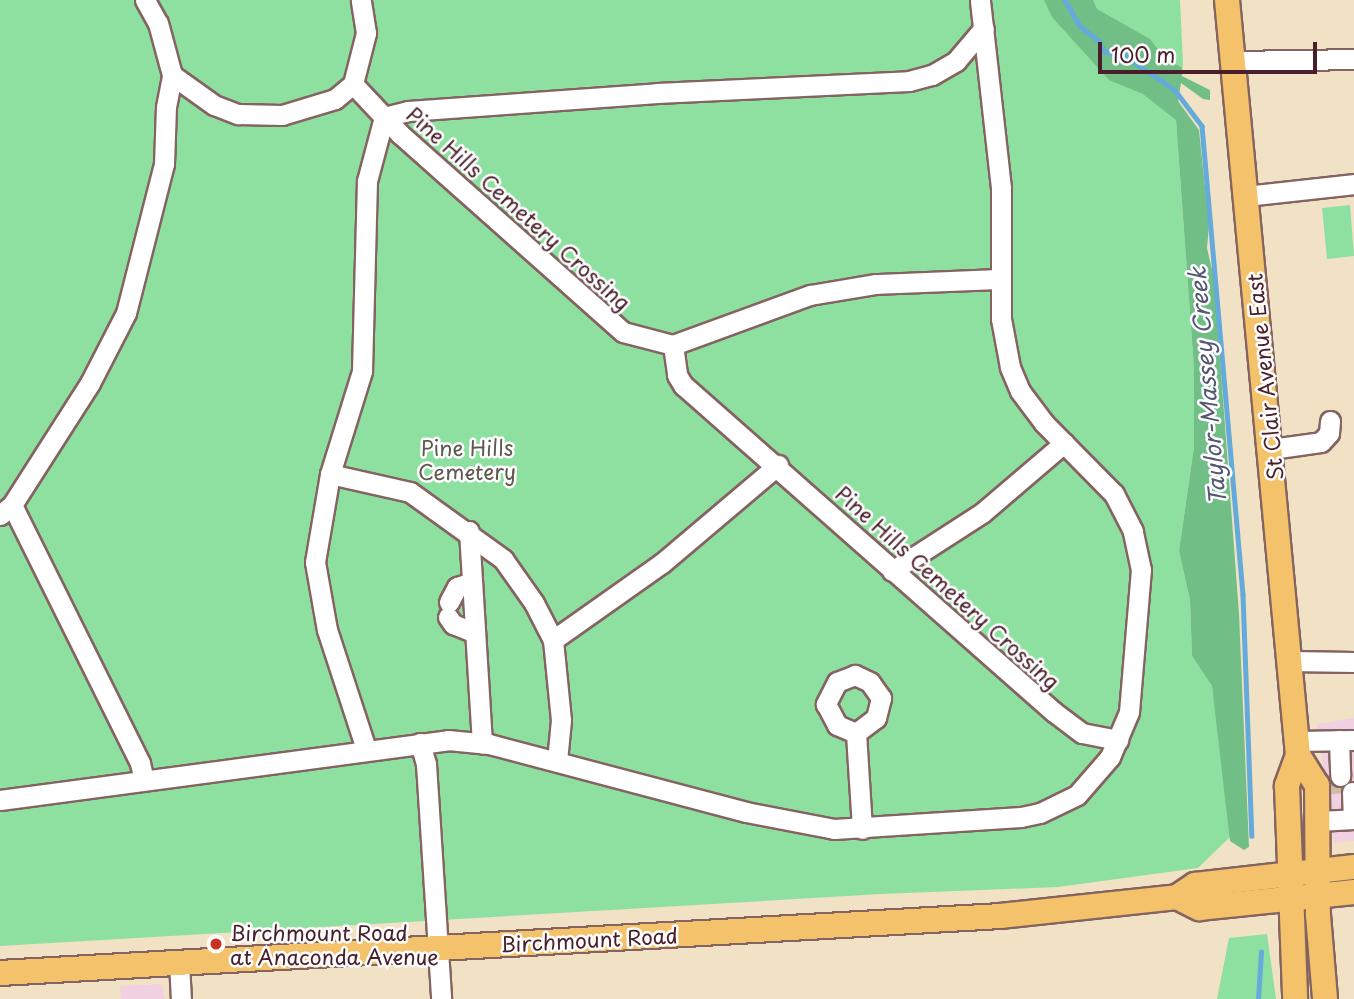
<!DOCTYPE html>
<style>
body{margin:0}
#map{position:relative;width:1354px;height:999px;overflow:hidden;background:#f1e2c5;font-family:"Playpen Sans",sans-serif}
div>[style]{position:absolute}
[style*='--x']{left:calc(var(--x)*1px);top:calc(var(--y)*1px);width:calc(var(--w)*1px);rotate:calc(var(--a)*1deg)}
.built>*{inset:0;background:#f1d0e2}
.green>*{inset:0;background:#8ee0a1}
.forest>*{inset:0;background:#72be87}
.stream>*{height:4.5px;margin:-2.25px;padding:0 2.25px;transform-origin:2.25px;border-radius:2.25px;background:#64aada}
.minor-tunnel>*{height:19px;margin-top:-9.5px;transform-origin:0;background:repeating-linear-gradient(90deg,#d0bba6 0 19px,transparent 0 29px)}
.roads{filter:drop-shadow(2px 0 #846361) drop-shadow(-2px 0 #846361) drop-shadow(0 2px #846361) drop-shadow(0 -2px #846361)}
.minor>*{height:19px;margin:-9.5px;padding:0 9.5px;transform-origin:9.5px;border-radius:9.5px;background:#fff}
.major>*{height:24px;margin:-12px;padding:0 12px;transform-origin:12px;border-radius:12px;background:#f3c26a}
.dots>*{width:19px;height:19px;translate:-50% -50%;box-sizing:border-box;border:4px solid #fff;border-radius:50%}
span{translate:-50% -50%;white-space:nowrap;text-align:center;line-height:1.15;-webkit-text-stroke:5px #fff;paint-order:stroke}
.street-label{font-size:21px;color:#4a1f2b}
.park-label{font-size:21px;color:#5e594e}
.poi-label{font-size:21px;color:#4a1f2b}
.left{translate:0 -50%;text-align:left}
.water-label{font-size:23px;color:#545771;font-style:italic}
.scale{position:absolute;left:1098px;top:42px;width:219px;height:32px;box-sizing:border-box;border:4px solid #4a1f2b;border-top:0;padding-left:9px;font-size:21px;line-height:24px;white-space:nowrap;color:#4a1f2b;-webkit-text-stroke:5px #fff;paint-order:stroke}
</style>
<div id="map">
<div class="built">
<div style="clip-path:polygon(1354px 718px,1354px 841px,1334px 843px,1317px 724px)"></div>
<div style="clip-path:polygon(161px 984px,165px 999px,121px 999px,120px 986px)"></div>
</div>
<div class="green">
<div style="clip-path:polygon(0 0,1180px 0,1183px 64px,1176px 120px,1194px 368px,1194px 447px,1179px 551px,1190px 600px,1192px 656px,1212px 686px,1232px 835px,1198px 868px,1058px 887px,881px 894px,0 946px)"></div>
<div style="clip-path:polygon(1350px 205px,1354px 256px,1327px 259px,1322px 208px)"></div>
<div style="clip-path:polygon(1267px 934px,1276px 999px,1217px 999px,1229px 938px)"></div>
</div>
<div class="forest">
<div style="clip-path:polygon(1044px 0,1093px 0,1097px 9px,1150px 39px,1164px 57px,1182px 68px,1182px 76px,1210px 90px,1210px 100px,1203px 99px,1181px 83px,1178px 101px,1199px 130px,1209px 226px,1207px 248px,1214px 278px,1239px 614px,1249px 847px,1244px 850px,1230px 841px,1212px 686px,1192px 656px,1190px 600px,1179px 551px,1194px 447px,1194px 368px,1176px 120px,1143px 94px,1109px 80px,1052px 17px)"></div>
</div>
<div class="stream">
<div style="--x:1065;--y:0;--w:30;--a:60"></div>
<div style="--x:1080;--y:26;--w:24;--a:38"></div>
<div style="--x:1099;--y:41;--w:11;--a:63"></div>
<div style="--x:1104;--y:51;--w:22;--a:13"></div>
<div style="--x:1125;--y:56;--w:60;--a:34.2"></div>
<div style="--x:1175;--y:90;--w:45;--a:53.1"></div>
<div style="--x:1202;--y:126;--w:471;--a:85"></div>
<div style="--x:1243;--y:595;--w:241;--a:87.9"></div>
<div style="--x:1258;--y:999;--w:47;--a:-86.3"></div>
</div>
<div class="minor-tunnel">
<div style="--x:1340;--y:776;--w:17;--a:87"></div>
</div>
<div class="roads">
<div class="minor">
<div style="--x:145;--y:0;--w:26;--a:61"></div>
<div style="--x:158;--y:23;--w:54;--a:74.9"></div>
<div style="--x:172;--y:75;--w:52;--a:35.5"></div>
<div style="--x:214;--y:105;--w:26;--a:21"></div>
<div style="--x:238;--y:114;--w:44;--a:1.3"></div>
<div style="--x:282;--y:115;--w:55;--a:-16.8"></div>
<div style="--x:335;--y:99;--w:23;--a:-40"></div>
<div style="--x:353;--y:84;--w:69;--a:46.8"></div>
<div style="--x:400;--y:134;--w:298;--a:41.6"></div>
<div style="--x:623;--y:332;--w:52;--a:14.6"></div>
<div style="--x:673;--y:345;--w:30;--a:82"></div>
<div style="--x:677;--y:375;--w:12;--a:59"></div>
<div style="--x:683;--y:385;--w:495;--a:41.4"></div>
<div style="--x:1054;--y:712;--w:35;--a:37"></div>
<div style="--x:1082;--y:733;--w:37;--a:11"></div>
<div style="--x:1233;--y:61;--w:121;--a:-0.9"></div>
<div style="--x:353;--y:84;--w:53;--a:-75.7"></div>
<div style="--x:366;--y:33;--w:33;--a:-99"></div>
<div style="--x:384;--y:117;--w:25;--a:-14"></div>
<div style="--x:408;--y:111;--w:250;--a:-4.1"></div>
<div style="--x:657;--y:93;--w:252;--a:-2.7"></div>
<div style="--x:909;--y:81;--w:24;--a:-15"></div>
<div style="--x:932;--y:75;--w:28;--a:-30"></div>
<div style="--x:956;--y:61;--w:43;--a:-49.7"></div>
<div style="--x:1246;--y:196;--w:109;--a:-6.3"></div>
<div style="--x:673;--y:345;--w:146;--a:-20.1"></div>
<div style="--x:810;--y:295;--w:67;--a:-9.5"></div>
<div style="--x:876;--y:284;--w:125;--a:-2.3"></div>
<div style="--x:1271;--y:449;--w:50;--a:-8"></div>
<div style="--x:1321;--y:442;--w:12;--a:-48"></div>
<div style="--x:1329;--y:433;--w:12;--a:-85"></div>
<div style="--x:330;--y:474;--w:82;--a:12.7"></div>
<div style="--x:410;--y:492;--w:115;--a:35.8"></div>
<div style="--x:503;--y:559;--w:54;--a:54.8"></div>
<div style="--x:534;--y:603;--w:42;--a:62.8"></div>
<div style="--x:553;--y:640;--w:80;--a:84.3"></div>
<div style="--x:561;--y:720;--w:41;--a:95.6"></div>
<div style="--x:12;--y:505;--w:288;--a:63.6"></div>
<div style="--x:140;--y:763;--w:18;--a:77"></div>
<div style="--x:0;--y:515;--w:16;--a:-40"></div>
<div style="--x:12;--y:505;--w:145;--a:-57.4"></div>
<div style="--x:90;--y:383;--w:79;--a:-62.8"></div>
<div style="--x:126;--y:313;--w:154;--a:-75.7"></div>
<div style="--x:164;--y:164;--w:57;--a:-88"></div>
<div style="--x:166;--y:107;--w:33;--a:-79"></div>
<div style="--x:469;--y:531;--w:213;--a:86.5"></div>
<div style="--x:892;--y:571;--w:107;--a:-32.8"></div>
<div style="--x:982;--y:513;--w:108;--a:-40.5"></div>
<div style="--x:449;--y:602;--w:17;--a:-62"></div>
<div style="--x:457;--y:587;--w:16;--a:-18"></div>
<div style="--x:448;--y:617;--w:9;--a:54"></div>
<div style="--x:453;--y:624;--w:24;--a:22"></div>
<div style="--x:553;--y:640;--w:133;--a:-35.2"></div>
<div style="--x:662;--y:563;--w:152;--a:-40.2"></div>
<div style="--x:1290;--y:661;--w:64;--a:0.9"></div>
<div style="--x:856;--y:733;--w:25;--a:-37"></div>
<div style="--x:876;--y:718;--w:21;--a:-76"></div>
<div style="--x:881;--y:698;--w:19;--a:-125"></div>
<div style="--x:870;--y:682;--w:17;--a:-155"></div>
<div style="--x:855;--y:675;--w:19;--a:159"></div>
<div style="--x:837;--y:682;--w:25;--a:117"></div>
<div style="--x:826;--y:704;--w:24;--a:62"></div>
<div style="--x:837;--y:725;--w:21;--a:23"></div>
<div style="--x:856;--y:733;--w:96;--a:86.4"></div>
<div style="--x:1339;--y:740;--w:36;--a:88"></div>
<div style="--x:1297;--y:741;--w:57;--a:-1"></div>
<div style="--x:420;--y:743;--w:22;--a:74"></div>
<div style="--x:426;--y:764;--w:235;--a:86.3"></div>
<div style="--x:366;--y:749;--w:125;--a:-108.1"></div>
<div style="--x:327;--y:630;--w:69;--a:-100"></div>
<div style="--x:315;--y:562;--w:89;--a:-80.3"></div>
<div style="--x:330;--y:474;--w:108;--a:-72.7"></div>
<div style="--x:362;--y:371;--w:190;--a:-88.5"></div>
<div style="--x:367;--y:181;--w:66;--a:-75.1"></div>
<div style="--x:1352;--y:792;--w:27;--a:88"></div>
<div style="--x:0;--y:800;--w:452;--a:-7.6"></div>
<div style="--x:448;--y:740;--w:41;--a:5.6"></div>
<div style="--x:489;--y:744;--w:266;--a:14.8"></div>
<div style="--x:746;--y:812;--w:90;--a:10.9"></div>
<div style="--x:834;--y:829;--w:187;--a:-3.7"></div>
<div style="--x:1021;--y:817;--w:19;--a:-12"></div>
<div style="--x:1040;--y:813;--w:41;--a:-25.9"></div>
<div style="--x:1077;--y:795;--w:50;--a:-49"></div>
<div style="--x:1110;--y:757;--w:49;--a:-67.1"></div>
<div style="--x:1129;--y:712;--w:143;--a:-85.2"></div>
<div style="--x:1141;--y:570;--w:40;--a:-102"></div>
<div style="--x:1133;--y:531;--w:42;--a:-117.2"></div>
<div style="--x:1114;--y:494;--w:100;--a:-134.6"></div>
<div style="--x:1044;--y:423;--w:40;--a:-127"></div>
<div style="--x:1020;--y:391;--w:26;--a:-113"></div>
<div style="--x:1010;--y:367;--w:49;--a:-100.6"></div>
<div style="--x:1001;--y:319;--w:131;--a:-90"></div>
<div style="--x:1001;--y:188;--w:189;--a:-96.4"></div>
<div style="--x:1318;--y:821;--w:36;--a:-3"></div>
<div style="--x:179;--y:962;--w:37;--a:87"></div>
</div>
<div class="major">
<div style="--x:1227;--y:0;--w:758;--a:84.63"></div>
<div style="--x:1298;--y:755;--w:33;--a:110"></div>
<div style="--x:1287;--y:786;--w:213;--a:87.8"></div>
<div style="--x:1298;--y:755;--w:36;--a:58"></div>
<div style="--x:1317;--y:785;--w:130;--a:89.6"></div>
<div style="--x:1318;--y:915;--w:84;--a:85.2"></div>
<div style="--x:1177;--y:897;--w:25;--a:27"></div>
<div style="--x:1199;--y:908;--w:156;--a:-5.9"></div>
<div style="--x:0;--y:973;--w:1002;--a:-3.26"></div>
<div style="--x:1000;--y:916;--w:178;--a:-6.1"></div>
<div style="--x:1177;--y:897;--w:22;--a:-34"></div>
<div style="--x:1195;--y:885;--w:160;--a:-6.5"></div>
</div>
</div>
<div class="dots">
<div style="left:216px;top:944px;background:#c8321e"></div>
</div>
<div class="street-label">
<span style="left:519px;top:208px;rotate:42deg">Pine Hills Cemetery Crossing</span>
<span style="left:1264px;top:377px;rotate:-96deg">St Clair Avenue East</span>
<span style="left:948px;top:587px;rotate:42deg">Pine Hills Cemetery Crossing</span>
<span style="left:589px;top:939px;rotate:-3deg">Birchmount Road</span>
</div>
<div class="park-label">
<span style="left:467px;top:459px">Pine Hills<br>Cemetery</span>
</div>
<div class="poi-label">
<span class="left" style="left:230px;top:944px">Birchmount Road<br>at Anaconda Avenue</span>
</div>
<div class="water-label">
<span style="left:1207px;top:386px;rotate:-95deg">Taylor-Massey Creek</span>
</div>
<div class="scale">100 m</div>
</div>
